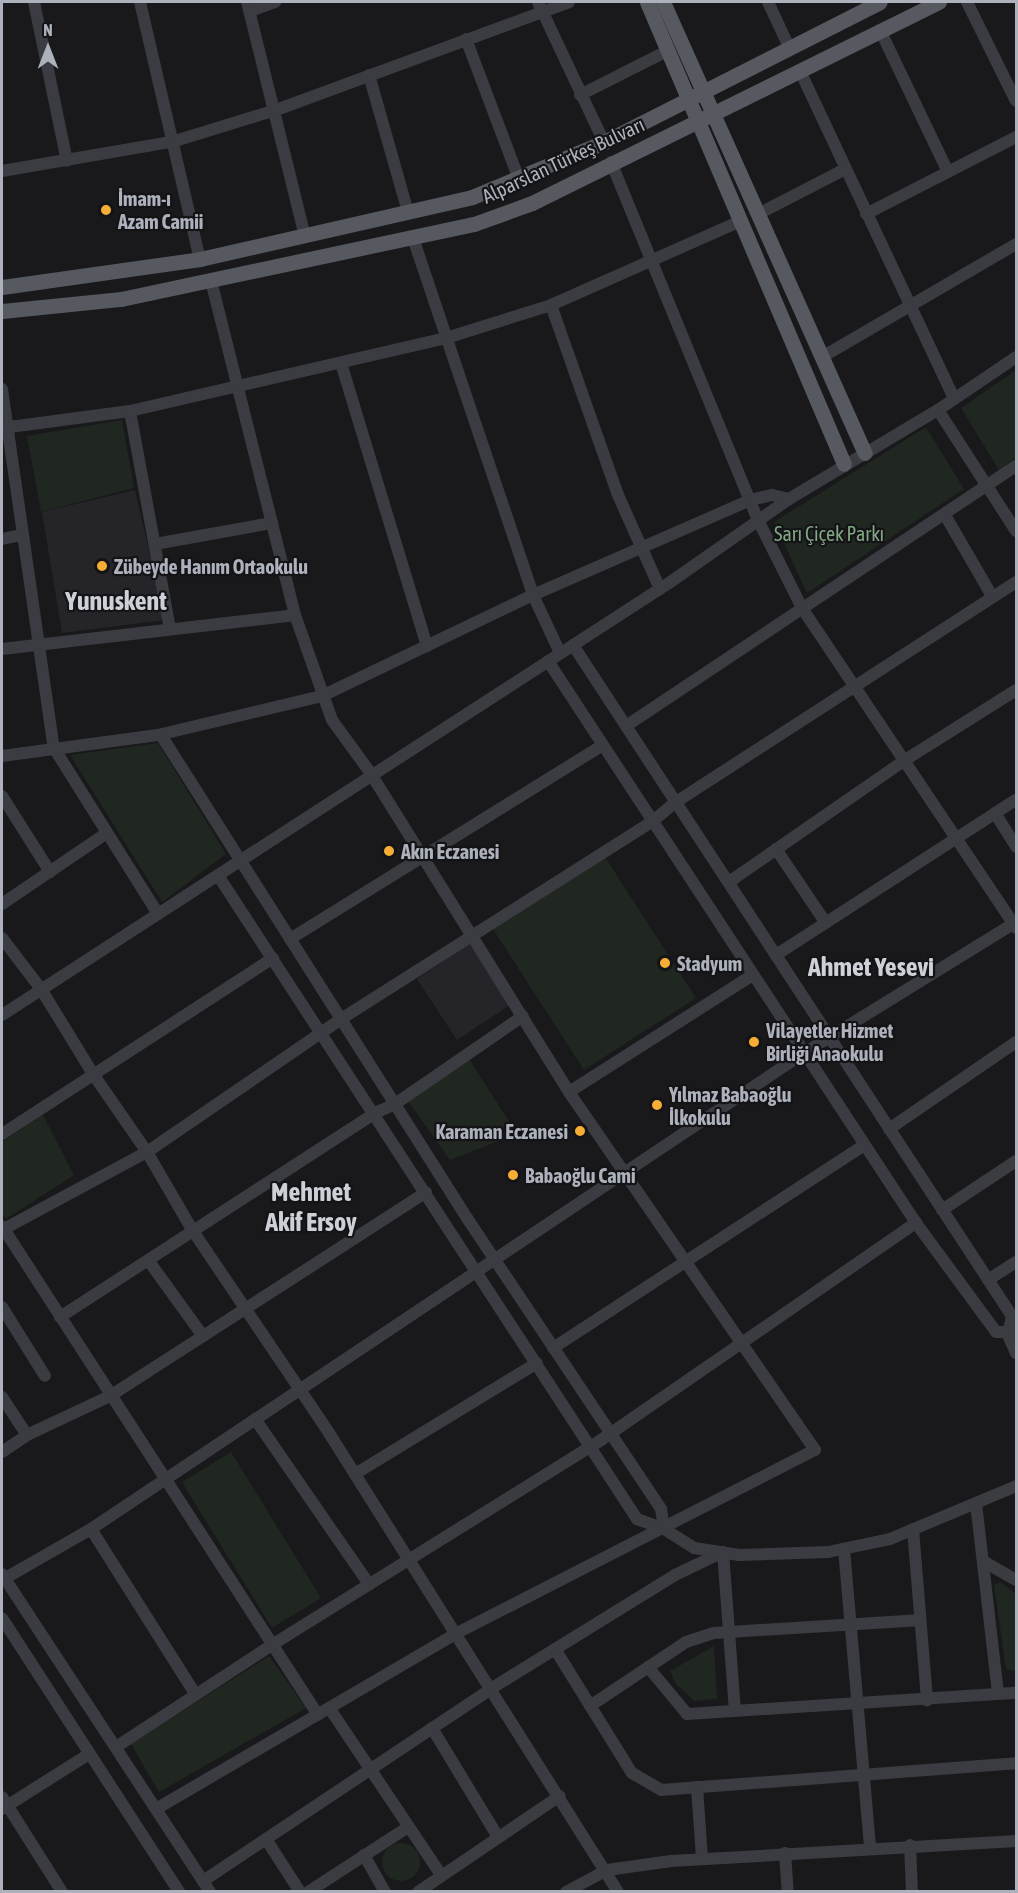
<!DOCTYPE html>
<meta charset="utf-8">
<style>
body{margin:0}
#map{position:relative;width:1018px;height:1893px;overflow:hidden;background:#19191c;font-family:"Asap Condensed",sans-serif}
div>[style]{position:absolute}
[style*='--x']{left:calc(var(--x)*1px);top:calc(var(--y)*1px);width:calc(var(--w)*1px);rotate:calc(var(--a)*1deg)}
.built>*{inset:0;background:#252529}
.green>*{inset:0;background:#1f2720}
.round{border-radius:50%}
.minor>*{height:12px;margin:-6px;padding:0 6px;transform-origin:6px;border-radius:6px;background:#3a3c41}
.major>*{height:15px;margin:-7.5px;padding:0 7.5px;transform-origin:7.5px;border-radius:7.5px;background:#565960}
.dots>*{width:16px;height:16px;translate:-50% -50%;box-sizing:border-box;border:3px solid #141417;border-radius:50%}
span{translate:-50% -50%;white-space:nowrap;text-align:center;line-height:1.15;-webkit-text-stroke:4.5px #141417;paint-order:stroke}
.street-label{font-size:20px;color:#acb1bc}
.poi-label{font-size:20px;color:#acb1bc;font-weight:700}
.left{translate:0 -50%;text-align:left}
.right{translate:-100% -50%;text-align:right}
.park-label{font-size:20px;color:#82a783}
.district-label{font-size:26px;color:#cdd0d7;font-weight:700}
.frame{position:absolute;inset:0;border:3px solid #acb1bc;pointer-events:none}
.north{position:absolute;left:18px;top:18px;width:60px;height:60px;-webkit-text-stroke:4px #141417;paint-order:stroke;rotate:0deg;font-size:16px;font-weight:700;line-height:24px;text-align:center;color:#acb1bc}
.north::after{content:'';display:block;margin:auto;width:21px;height:27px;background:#acb1bc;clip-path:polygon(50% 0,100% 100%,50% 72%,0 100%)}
</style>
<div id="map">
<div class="built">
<div style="clip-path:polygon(135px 490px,165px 620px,62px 633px,42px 512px)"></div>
<div style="clip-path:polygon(470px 944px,510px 1005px,457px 1040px,417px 979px)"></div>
</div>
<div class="green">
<div style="clip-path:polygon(1015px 371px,1016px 457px,999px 470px,961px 408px)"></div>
<div style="clip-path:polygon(122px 420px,134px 488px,41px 512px,27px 436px)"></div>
<div style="clip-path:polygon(926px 427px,964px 489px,807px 593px,774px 522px)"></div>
<div style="clip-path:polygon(158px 743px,226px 854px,162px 902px,70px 755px)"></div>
<div style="clip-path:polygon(605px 857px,696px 998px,584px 1070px,493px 929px)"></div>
<div style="clip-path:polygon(469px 1059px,517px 1134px,450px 1160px,407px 1100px)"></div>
<div style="clip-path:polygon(43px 1115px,74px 1175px,6px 1219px,2px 1213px,2px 1142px)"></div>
<div style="clip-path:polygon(231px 1452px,321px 1598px,272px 1628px,182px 1482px)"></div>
<div style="clip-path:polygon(1000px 1582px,1016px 1594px,1016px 1671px,1006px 1669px,994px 1585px)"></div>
<div style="clip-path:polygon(714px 1646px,717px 1699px,694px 1701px,676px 1684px,670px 1671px)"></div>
<div style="clip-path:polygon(269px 1656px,306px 1708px,159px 1792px,131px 1744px)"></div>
<div class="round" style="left:382px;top:1843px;width:38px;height:38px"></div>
</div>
<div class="minor">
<div style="--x:34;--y:2;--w:162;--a:78.3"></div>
<div style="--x:140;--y:2;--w:264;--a:76.9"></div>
<div style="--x:247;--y:2;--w:241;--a:76.1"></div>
<div style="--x:538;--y:2;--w:155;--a:64.8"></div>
<div style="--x:768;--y:2;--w:50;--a:65"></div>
<div style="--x:967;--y:2;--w:110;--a:63.7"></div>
<div style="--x:250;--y:11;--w:27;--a:-20"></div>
<div style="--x:880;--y:30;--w:157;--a:64.4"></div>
<div style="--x:466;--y:39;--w:150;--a:69.3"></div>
<div style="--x:800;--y:71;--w:361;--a:64.8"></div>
<div style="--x:369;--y:75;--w:142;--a:74.1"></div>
<div style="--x:580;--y:95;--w:100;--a:-26.8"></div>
<div style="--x:611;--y:162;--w:387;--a:67.7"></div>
<div style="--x:758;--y:520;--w:98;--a:63.4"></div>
<div style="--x:802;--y:608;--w:385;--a:56.2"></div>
<div style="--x:2;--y:171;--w:176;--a:-9.8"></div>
<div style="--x:175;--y:141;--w:106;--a:-17.1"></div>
<div style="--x:276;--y:110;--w:312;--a:-20.2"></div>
<div style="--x:758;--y:214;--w:98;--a:-27.3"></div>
<div style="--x:866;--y:214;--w:169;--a:-27.2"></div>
<div style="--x:413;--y:238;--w:377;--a:71.4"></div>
<div style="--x:533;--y:595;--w:64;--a:65"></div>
<div style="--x:551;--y:305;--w:201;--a:70.6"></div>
<div style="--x:618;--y:495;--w:103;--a:65.9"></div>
<div style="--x:822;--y:357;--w:225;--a:-30.2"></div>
<div style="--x:341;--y:363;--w:296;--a:73.1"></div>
<div style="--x:2;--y:389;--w:363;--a:81.8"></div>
<div style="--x:54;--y:748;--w:196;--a:57.9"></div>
<div style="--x:938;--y:410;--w:144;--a:57.2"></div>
<div style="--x:130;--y:411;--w:221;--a:79.6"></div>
<div style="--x:2;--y:428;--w:129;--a:-7.6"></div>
<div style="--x:130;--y:411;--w:324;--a:-13"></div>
<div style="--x:446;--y:338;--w:110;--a:-17.4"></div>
<div style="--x:551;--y:305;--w:208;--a:-23.9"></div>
<div style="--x:945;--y:515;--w:94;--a:59.9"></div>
<div style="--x:2;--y:539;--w:19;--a:-12"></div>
<div style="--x:155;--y:544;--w:119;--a:-10.2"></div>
<div style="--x:573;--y:645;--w:802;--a:56.81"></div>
<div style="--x:1012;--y:1316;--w:19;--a:102"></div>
<div style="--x:1008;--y:1335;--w:20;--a:66"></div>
<div style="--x:2;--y:649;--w:295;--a:-6.6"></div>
<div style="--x:548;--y:661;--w:672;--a:56.78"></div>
<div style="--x:916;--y:1223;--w:135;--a:53.7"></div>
<div style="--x:996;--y:1332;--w:18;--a:0"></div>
<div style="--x:626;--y:726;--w:469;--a:-33.7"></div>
<div style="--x:161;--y:735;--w:572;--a:57.64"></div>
<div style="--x:467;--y:1218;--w:350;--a:56.3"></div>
<div style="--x:661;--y:1509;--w:20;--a:81"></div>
<div style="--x:2;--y:756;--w:157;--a:-7.7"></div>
<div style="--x:158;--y:735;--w:169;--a:-13.4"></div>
<div style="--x:322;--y:696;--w:234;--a:-25.6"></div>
<div style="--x:533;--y:595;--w:237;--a:-23.6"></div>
<div style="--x:750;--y:500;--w:23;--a:-13"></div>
<div style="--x:772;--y:495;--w:17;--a:13"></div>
<div style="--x:2;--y:796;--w:90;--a:57.7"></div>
<div style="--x:995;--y:813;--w:40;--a:58"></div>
<div style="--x:776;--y:849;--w:89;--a:56"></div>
<div style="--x:219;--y:877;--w:766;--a:56.93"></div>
<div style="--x:637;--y:1519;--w:29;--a:20"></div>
<div style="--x:664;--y:1529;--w:36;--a:32"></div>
<div style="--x:694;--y:1548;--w:46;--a:8.8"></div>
<div style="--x:739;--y:1555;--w:89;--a:-1.9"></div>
<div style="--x:828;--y:1552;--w:63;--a:-11.8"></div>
<div style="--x:890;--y:1539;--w:137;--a:-22.8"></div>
<div style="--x:729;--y:882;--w:214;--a:-34.7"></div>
<div style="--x:905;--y:760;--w:131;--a:-32.2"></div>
<div style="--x:2;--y:904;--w:127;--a:-34.1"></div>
<div style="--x:2;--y:938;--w:64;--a:52.6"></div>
<div style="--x:41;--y:989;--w:100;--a:58.5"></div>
<div style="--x:93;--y:1074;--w:95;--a:55.3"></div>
<div style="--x:147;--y:1152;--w:91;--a:59.8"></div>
<div style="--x:193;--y:1231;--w:244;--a:56"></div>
<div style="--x:329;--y:1433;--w:542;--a:57.8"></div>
<div style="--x:290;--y:939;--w:368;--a:-31.8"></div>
<div style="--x:776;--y:955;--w:286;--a:-32.9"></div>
<div style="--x:2;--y:1015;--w:795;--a:-32.93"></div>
<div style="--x:669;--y:583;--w:146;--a:-35"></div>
<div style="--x:789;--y:499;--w:174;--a:-30.9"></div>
<div style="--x:938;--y:410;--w:94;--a:-34.2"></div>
<div style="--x:569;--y:1092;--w:218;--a:-32.5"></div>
<div style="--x:889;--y:1129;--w:154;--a:-34.4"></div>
<div style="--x:2;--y:1134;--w:323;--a:-33"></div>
<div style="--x:942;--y:1210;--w:89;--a:-33.5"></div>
<div style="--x:2;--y:1226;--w:582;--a:57.13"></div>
<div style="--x:2;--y:1230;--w:165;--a:-28.3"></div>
<div style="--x:147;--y:1152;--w:235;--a:-34.4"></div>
<div style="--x:341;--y:1019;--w:370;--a:-32.4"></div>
<div style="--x:653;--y:821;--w:30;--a:-40"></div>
<div style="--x:676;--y:802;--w:405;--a:-32.9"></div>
<div style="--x:148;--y:1260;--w:94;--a:54.1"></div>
<div style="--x:988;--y:1280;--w:33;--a:-33"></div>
<div style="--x:2;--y:1307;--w:81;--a:58.1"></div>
<div style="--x:60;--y:1317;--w:375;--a:-32.9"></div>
<div style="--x:375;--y:1113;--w:22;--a:-24"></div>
<div style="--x:395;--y:1104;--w:155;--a:-34.5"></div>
<div style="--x:553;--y:1348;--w:371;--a:-33.1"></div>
<div style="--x:2;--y:1397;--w:45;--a:56.7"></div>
<div style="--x:255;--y:1419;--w:201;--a:55.4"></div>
<div style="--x:2;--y:1452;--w:30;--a:-34"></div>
<div style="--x:27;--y:1435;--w:92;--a:-25.2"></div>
<div style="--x:110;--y:1396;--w:376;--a:-32.8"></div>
<div style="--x:355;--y:1474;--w:213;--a:-31.4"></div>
<div style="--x:976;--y:1503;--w:192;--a:83.4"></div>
<div style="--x:91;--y:1529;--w:196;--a:57.7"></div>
<div style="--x:913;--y:1529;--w:172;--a:85.3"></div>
<div style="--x:844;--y:1549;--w:300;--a:85"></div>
<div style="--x:983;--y:1561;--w:38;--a:30"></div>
<div style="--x:2;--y:1574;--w:380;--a:56.8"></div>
<div style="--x:2;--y:1580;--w:103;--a:-29.8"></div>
<div style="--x:91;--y:1529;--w:857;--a:-33.73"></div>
<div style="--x:804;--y:1053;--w:249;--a:-31.7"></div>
<div style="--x:2;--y:1618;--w:326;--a:57.1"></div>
<div style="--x:555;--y:1649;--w:146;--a:58.2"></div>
<div style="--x:632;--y:1773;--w:34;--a:30"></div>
<div style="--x:661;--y:1790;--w:356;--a:-4.3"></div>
<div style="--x:648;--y:1667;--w:61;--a:50.3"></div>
<div style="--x:687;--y:1714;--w:330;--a:-3.7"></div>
<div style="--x:590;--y:1706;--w:115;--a:-33.7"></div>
<div style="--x:686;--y:1642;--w:29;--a:-18"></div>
<div style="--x:714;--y:1633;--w:204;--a:-3.6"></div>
<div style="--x:330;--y:1709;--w:200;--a:56.2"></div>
<div style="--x:432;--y:1728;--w:127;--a:58.8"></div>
<div style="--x:116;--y:1747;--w:190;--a:-33.2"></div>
<div style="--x:275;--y:1643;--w:384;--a:-31.9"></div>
<div style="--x:601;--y:1440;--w:383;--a:-34.6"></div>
<div style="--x:697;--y:1787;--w:72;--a:86"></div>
<div style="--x:2;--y:1797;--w:112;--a:57.7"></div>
<div style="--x:2;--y:1809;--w:103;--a:-32.3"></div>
<div style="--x:156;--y:1809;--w:349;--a:-30.3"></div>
<div style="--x:457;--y:1633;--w:402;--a:-27.1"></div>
<div style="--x:815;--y:1450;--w:434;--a:-124.5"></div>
<div style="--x:569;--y:1092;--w:373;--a:-121.9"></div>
<div style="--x:372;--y:775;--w:68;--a:-126"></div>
<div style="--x:332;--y:720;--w:111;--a:-109.4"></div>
<div style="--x:295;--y:615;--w:345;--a:-104.1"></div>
<div style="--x:266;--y:1839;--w:63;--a:57.3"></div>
<div style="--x:910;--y:1845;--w:47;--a:87.6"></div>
<div style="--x:785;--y:1853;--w:39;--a:86"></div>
<div style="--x:364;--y:1855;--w:43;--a:60.4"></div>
<div style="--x:203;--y:1881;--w:348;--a:-33.7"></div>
<div style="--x:492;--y:1688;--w:215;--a:-31.7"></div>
<div style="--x:675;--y:1575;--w:53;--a:-25.6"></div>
<div style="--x:723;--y:1552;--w:159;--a:85.7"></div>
<div style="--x:308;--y:1892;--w:119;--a:-33"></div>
<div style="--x:418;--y:1892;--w:171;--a:-34.1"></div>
<div style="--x:566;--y:1892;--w:47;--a:-28.2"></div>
<div style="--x:607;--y:1870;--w:65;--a:-8"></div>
<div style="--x:671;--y:1861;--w:346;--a:-3.3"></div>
</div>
<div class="major">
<div style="--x:647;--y:2;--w:502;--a:66.91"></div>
<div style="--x:663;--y:2;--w:494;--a:65.9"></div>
<div style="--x:2;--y:287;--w:200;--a:-8"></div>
<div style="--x:200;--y:259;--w:279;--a:-12.8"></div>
<div style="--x:472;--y:197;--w:143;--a:-22.6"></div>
<div style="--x:604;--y:142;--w:309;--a:-26.9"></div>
<div style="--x:2;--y:311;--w:120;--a:-5.8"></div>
<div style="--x:121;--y:299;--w:361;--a:-12"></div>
<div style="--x:474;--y:224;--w:62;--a:-19.9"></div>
<div style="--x:532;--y:203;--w:454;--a:-26.3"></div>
</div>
<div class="dots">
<div style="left:106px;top:210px;background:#f7ae36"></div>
<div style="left:102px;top:566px;background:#f7ae36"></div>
<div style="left:389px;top:851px;background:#f7ae36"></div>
<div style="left:665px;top:963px;background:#f7ae36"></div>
<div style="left:754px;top:1042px;background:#f7ae36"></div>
<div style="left:657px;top:1105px;background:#f7ae36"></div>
<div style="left:580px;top:1131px;background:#f7ae36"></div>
<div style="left:513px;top:1175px;background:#f7ae36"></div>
</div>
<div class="street-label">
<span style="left:563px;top:160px;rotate:-25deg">Alparslan Türkeş Bulvarı</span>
</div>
<div class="poi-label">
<span class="left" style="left:118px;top:210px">İmam-ı<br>Azam Camii</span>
<span class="left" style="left:114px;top:566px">Zübeyde Hanım Ortaokulu</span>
<span class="left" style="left:401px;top:851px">Akın Eczanesi</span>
<span class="left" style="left:677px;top:963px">Stadyum</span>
<span class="left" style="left:766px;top:1042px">Vilayetler Hizmet<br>Birliği Anaokulu</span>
<span class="left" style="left:669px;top:1106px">Yılmaz Babaoğlu<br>İlkokulu</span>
<span class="right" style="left:568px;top:1131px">Karaman Eczanesi</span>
<span class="left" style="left:525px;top:1175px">Babaoğlu Cami</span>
</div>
<div class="park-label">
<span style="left:829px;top:533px">Sarı Çiçek Parkı</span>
</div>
<div class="district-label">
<span style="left:116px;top:602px">Yunuskent</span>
<span style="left:871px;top:968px">Ahmet Yesevi</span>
<span style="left:311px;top:1208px">Mehmet<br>Akif Ersoy</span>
</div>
<div class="frame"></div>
<div class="north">N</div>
</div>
